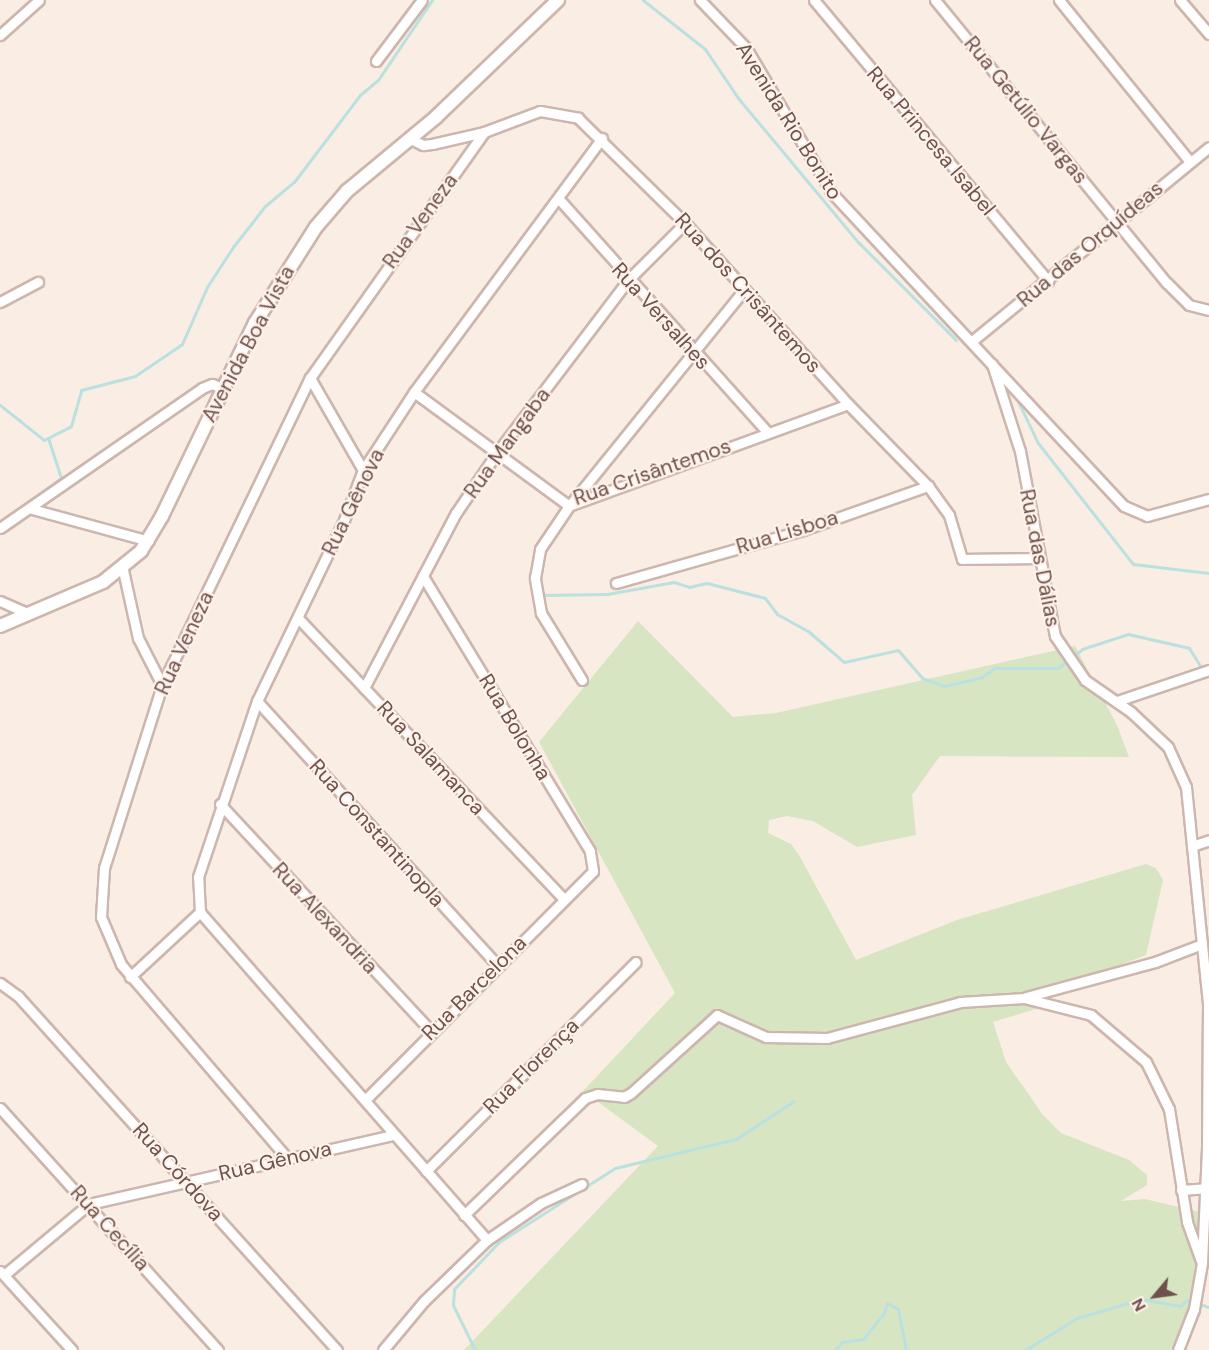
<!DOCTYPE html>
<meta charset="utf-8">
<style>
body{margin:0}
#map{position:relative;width:1209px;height:1350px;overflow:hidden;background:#faede3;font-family:"DM Sans",sans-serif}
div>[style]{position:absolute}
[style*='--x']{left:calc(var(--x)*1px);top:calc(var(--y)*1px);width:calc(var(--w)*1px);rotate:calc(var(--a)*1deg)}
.green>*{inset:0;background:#d7e5c3}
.stream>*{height:3px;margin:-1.5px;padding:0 1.5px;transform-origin:1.5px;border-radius:1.5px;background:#bae1e0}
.roads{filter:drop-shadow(2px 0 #ccb6ae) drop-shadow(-2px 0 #ccb6ae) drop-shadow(0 2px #ccb6ae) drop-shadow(0 -2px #ccb6ae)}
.minor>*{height:9px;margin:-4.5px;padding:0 4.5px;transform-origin:4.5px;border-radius:4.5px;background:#fff}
.tertiary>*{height:12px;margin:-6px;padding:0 6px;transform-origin:6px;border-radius:6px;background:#fff}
span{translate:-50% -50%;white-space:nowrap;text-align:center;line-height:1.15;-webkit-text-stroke:4.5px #fdf1e9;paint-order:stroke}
.street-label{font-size:21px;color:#6f524c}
.north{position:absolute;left:1125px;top:1266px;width:60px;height:60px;-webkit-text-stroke:4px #fdf1e9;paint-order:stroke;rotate:241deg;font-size:16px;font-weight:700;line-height:24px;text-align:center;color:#6f524c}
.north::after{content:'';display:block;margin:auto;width:21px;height:27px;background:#6f524c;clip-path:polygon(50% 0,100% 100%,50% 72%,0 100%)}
</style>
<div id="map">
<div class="green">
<div style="clip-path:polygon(638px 621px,733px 717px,776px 713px,1075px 646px,1117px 725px,1129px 757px,940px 756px,912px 795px,916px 835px,857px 847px,813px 821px,787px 816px,769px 820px,768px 833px,791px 844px,799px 855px,856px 960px,957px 920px,1146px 864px,1156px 868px,1163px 880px,1146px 955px,1036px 998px,1039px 1008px,993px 1022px,1006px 1062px,1043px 1115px,1061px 1133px,1129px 1160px,1147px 1175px,1147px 1185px,1121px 1201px,1145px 1199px,1208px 1214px,1206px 1243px,1181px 1350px,464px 1350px,658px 1146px,583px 1091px,675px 993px,539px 742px)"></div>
</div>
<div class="stream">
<div style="--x:643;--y:0;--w:79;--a:38.3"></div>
<div style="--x:705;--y:49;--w:59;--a:56"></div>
<div style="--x:738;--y:98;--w:189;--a:50.2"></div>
<div style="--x:859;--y:243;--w:137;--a:45"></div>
<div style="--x:1014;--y:393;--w:55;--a:64.4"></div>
<div style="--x:1038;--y:443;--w:154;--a:51.9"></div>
<div style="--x:1133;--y:564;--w:77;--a:6.8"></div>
<div style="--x:0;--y:405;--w:56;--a:38.5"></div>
<div style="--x:44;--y:440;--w:30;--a:-27"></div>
<div style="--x:71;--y:426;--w:37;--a:-74"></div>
<div style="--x:81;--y:390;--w:56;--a:-14.5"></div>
<div style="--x:135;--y:376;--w:57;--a:-34.2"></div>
<div style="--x:182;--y:344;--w:62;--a:-66.3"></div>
<div style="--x:207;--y:287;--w:48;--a:-57"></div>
<div style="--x:233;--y:247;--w:52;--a:-52"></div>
<div style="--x:265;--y:206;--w:38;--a:-40"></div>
<div style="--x:294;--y:182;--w:109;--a:-52.8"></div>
<div style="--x:360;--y:95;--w:23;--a:-40"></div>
<div style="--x:378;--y:80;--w:97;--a:-56"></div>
<div style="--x:0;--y:522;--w:75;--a:-35.8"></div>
<div style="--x:61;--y:478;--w:42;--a:-108"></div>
<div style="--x:543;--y:595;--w:64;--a:-0.9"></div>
<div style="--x:607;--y:594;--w:68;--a:-10.2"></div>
<div style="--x:674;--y:582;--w:16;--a:18"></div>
<div style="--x:689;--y:587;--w:18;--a:-13"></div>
<div style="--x:707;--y:583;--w:60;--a:14.5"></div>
<div style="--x:765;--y:598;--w:20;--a:53"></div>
<div style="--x:777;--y:614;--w:35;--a:29"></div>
<div style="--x:808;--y:631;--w:48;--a:40.7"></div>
<div style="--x:844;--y:662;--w:55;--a:-12.5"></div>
<div style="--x:898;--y:650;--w:37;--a:49"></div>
<div style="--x:922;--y:678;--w:23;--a:20"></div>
<div style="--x:944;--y:686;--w:39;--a:-13"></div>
<div style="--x:982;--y:677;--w:16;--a:-35"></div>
<div style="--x:995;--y:668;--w:63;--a:0"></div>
<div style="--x:1058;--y:668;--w:31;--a:-38"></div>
<div style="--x:1082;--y:649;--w:48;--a:-18.1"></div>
<div style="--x:1128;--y:634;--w:63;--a:12.9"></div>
<div style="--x:1189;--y:648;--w:25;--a:58"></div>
<div style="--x:475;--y:1350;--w:50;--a:-116.1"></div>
<div style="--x:453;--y:1305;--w:16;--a:-86"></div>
<div style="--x:454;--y:1289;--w:65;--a:-46.2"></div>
<div style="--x:499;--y:1242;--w:138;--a:-32.5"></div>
<div style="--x:615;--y:1168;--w:124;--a:-13.5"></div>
<div style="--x:736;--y:1139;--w:69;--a:-33.2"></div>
<div style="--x:835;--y:1350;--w:11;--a:-49"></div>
<div style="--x:842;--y:1342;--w:21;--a:-8"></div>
<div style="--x:863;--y:1339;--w:33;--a:-51"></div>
<div style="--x:884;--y:1313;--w:10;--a:-73"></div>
<div style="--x:887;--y:1303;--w:13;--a:29"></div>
<div style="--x:898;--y:1309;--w:42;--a:79"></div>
<div style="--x:1025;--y:1350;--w:61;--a:-31.6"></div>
<div style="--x:1077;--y:1318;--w:67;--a:-16.5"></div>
<div style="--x:1141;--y:1299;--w:40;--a:10"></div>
<div style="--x:1180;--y:1306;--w:9;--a:-41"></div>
<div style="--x:1187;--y:1300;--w:23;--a:18"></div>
</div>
<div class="roads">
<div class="minor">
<div style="--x:700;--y:0;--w:66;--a:46.2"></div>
<div style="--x:746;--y:48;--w:167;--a:59.4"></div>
<div style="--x:831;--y:192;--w:429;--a:47"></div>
<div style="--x:1124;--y:506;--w:25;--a:23"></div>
<div style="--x:1147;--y:516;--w:64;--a:-15.3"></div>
<div style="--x:814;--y:0;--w:366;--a:50.2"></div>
<div style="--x:935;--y:0;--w:366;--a:50.7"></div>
<div style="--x:1167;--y:283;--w:31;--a:45"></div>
<div style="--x:1189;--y:305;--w:21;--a:14"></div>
<div style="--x:1059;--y:0;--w:208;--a:51"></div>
<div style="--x:1180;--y:0;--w:45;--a:49.5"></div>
<div style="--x:0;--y:35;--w:52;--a:-41.9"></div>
<div style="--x:376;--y:61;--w:76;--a:-53"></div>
<div style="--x:408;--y:138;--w:17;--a:25"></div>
<div style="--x:423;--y:145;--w:9;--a:-6"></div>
<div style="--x:432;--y:144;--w:53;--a:-13"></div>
<div style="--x:484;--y:132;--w:60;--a:-20.6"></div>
<div style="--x:540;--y:111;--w:39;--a:10"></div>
<div style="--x:578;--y:118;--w:150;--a:44.5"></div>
<div style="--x:685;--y:223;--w:244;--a:48"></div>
<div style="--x:848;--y:404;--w:115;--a:45.7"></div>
<div style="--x:928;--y:486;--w:36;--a:54"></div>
<div style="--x:949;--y:515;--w:46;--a:73.5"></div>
<div style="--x:962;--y:559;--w:76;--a:-0.8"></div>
<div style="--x:558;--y:198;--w:314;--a:48.2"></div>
<div style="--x:0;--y:302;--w:43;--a:-27.8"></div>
<div style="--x:972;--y:341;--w:306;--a:-39.3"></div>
<div style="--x:992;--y:364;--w:91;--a:72.2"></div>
<div style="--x:1020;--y:451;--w:188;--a:79.3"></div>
<div style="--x:1055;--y:636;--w:53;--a:55.7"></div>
<div style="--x:1085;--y:680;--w:56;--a:34.8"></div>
<div style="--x:1131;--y:712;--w:51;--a:43.4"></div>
<div style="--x:1168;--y:747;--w:44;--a:65.8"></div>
<div style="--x:1186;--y:787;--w:219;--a:84.2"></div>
<div style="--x:1208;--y:1005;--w:143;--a:90.4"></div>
<div style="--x:1207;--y:1148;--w:115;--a:92.5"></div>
<div style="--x:1202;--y:1263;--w:47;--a:99.9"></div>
<div style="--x:1194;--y:1309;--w:44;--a:111.3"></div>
<div style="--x:310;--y:378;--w:106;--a:60.1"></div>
<div style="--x:414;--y:392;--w:192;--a:36.3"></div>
<div style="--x:571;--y:505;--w:295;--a:-20"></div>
<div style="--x:32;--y:509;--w:121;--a:15.3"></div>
<div style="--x:0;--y:528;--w:246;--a:-34.7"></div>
<div style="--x:202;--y:388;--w:11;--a:-22"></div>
<div style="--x:212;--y:384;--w:11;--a:22"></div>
<div style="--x:123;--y:570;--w:70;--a:77.6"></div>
<div style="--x:138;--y:638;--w:53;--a:62.9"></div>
<div style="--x:616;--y:583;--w:194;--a:-15.8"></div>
<div style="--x:803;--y:530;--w:133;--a:-19.4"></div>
<div style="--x:0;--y:601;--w:30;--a:24"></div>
<div style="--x:298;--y:618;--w:387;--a:46.6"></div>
<div style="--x:582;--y:680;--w:79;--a:-121.5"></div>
<div style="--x:541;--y:613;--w:36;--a:-100"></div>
<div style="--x:535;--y:578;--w:29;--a:-80"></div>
<div style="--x:540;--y:549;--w:52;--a:-56"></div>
<div style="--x:569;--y:506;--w:278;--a:-51"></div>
<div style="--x:364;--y:688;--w:198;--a:-62.3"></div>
<div style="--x:456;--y:513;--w:71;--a:-55.9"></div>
<div style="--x:496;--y:454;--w:220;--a:-52.8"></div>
<div style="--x:629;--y:279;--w:79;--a:-45"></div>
<div style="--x:257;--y:701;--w:357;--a:47.7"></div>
<div style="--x:1117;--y:701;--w:97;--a:-18.6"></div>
<div style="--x:220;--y:804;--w:310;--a:47.1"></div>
<div style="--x:1192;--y:846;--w:18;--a:-19"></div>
<div style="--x:130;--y:977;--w:96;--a:-42.9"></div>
<div style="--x:0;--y:983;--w:22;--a:36"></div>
<div style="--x:18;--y:996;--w:477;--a:48"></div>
<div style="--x:1026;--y:997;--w:134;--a:-15.2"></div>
<div style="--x:1155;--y:962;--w:50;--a:-21"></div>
<div style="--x:365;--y:1100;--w:323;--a:-45.1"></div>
<div style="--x:593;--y:871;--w:20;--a:-99"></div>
<div style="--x:590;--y:851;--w:322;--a:-121.3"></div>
<div style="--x:0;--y:1108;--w:326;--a:48"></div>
<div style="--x:287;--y:1158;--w:255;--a:-130.6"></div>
<div style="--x:121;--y:964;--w:51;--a:-113.1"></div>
<div style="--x:101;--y:917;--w:49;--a:-86.5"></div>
<div style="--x:104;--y:868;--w:192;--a:-72.4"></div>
<div style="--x:162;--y:685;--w:341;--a:-64.3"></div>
<div style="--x:310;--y:378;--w:301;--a:-54.7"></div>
<div style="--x:426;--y:1171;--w:296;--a:-44.9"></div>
<div style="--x:1181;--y:1190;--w:28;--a:-4"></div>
<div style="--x:464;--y:1215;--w:168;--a:-44"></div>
<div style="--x:585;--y:1098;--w:13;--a:-18"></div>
<div style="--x:597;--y:1094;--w:27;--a:6"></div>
<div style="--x:624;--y:1097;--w:8;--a:-30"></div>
<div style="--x:631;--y:1093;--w:116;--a:-42.2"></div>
<div style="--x:717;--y:1015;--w:54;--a:24.2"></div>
<div style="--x:766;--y:1037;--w:61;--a:0.9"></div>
<div style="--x:827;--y:1038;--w:138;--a:-15.1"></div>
<div style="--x:960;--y:1002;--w:64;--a:-3.6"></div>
<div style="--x:1024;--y:998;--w:69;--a:14.2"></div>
<div style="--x:1091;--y:1015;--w:72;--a:40.5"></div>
<div style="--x:1146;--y:1062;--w:52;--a:63.9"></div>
<div style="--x:1169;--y:1109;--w:114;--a:80.9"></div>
<div style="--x:1187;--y:1222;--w:41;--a:70.3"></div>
<div style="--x:487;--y:1240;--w:436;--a:-131.2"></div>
<div style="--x:200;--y:912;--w:35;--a:-93"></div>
<div style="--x:198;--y:877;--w:186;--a:-71.5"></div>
<div style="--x:257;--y:701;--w:201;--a:-64.3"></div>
<div style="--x:344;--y:520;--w:53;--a:-69.2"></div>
<div style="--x:363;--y:470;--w:93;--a:-56.8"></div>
<div style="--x:414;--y:392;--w:316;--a:-53.5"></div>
<div style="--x:0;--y:1271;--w:107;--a:47.7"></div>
<div style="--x:4;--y:1275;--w:111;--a:-39.9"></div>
<div style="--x:89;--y:1204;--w:312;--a:-12.8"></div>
<div style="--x:383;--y:1350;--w:64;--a:-50.1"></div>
<div style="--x:424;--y:1301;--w:88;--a:-44.1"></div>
<div style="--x:487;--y:1240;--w:65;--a:-34.4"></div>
<div style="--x:541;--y:1203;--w:45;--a:-24.9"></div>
</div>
<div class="tertiary">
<div style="--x:0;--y:626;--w:112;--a:-23.1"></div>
<div style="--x:103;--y:582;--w:49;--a:-39.2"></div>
<div style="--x:141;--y:551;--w:41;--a:-59"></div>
<div style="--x:162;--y:516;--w:214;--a:-64.3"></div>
<div style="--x:255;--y:323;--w:114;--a:-57.6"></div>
<div style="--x:316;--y:227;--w:48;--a:-49.3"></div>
<div style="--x:347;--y:191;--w:116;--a:-39.7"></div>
<div style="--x:436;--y:117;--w:169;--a:-43.8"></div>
</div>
</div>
<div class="street-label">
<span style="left:1026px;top:110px;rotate:51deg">Rua Getúlio Vargas</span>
<span style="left:789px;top:121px;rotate:58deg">Avenida Rio Bonito</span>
<span style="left:931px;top:141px;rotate:50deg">Rua Princesa Isabel</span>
<span style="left:420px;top:221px;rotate:-54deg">Rua Veneza</span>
<span style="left:1090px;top:244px;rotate:-40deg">Rua das Orquídeas</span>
<span style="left:748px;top:293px;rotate:48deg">Rua dos Crisântemos</span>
<span style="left:661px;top:316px;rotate:48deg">Rua Versalhes</span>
<span style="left:248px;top:344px;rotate:-62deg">Avenida Boa Vista</span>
<span style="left:507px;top:443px;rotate:-54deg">Rua Mangaba</span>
<span style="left:652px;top:472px;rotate:-19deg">Rua Crisântemos</span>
<span style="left:353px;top:502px;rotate:-64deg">Rua Gênova</span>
<span style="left:787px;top:532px;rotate:-17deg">Rua Lisboa</span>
<span style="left:1040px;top:558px;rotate:79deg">Rua das Dálias</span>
<span style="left:184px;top:643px;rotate:-65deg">Rua Veneza</span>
<span style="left:515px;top:727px;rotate:59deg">Rua Bolonha</span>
<span style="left:431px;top:758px;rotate:47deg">Rua Salamanca</span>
<span style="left:377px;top:833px;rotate:48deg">Rua Constantinopla</span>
<span style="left:325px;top:918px;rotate:47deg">Rua Alexandria</span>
<span style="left:474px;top:988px;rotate:-45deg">Rua Barcelona</span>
<span style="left:531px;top:1066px;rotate:-45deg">Rua Florença</span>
<span style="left:275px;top:1161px;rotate:-13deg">Rua Gênova</span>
<span style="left:178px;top:1172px;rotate:48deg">Rua Córdova</span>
<span style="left:110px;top:1228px;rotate:48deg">Rua Cecília</span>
</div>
<div class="north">N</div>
</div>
